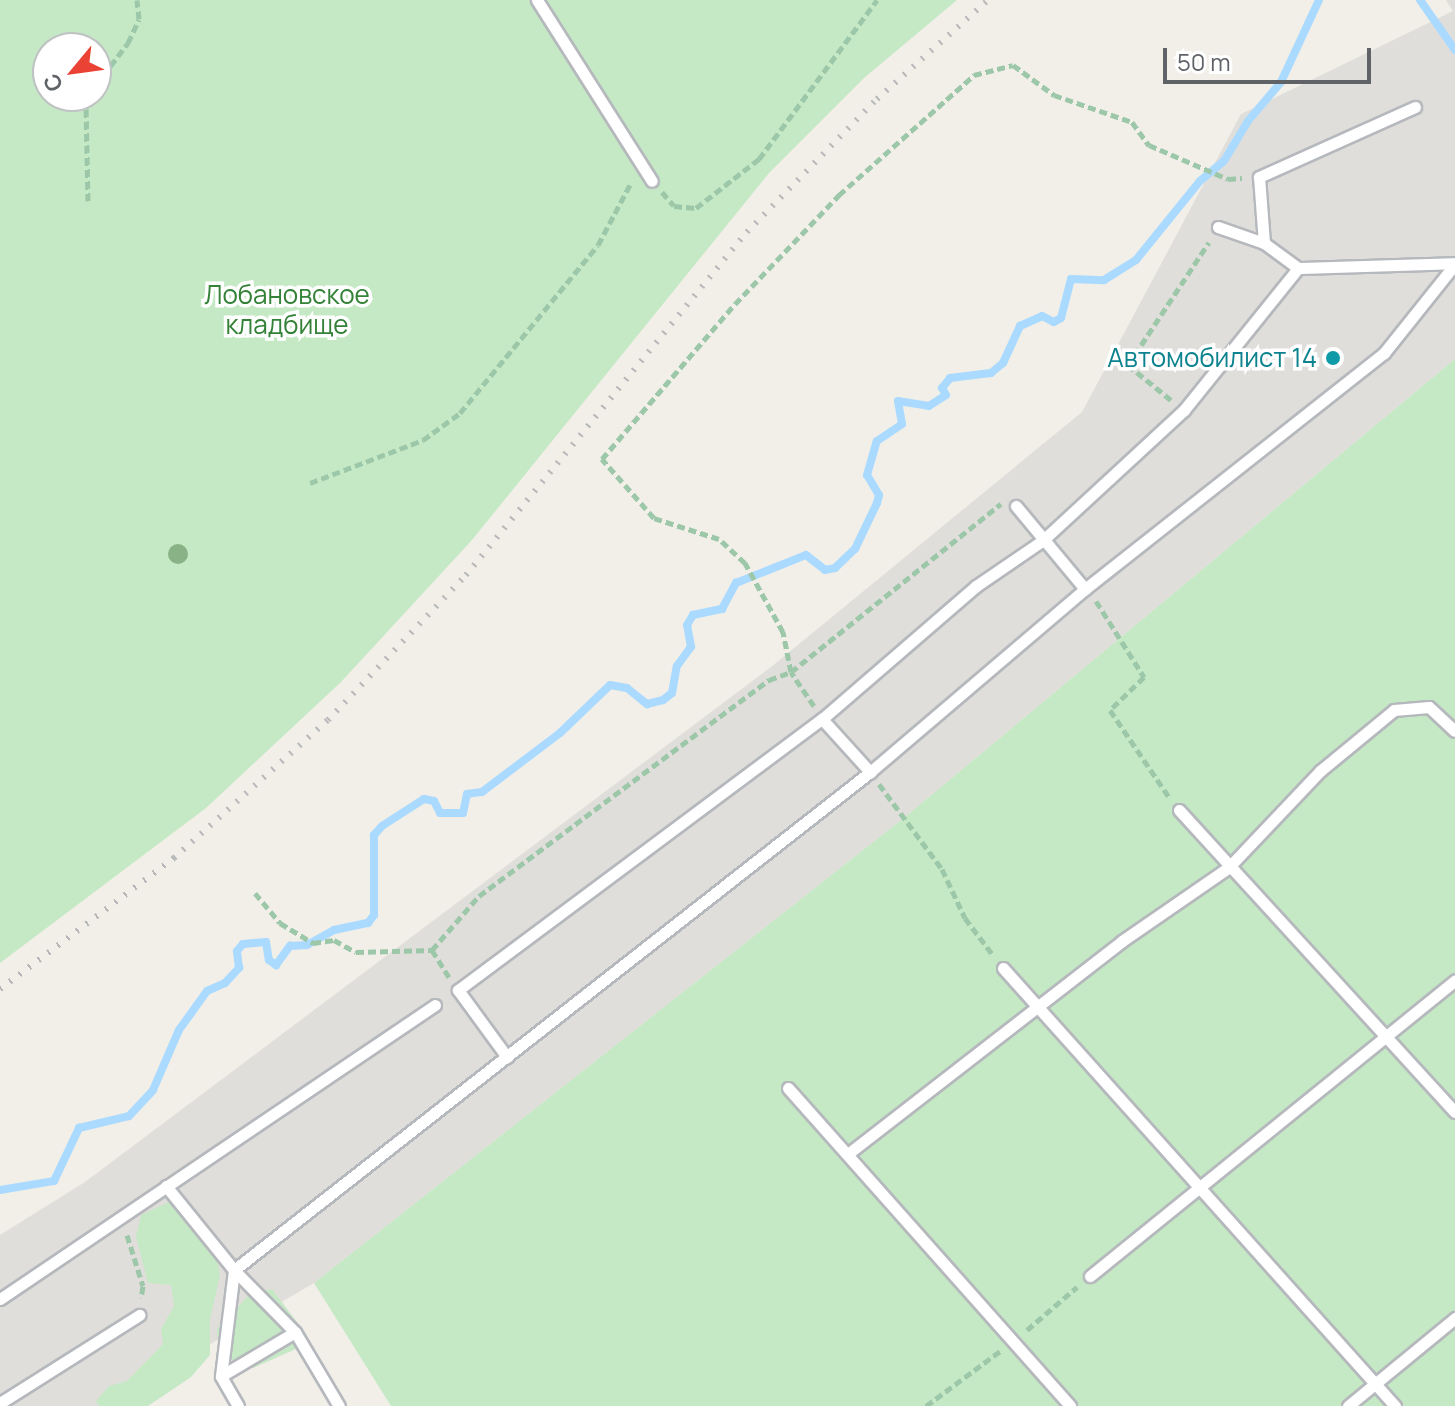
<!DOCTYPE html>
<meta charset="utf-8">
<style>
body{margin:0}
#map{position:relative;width:1455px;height:1406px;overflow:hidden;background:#f1efe8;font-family:Manrope,sans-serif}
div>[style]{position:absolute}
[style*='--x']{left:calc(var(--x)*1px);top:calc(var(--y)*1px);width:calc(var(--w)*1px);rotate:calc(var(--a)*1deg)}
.industrial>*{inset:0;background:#e0deda}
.green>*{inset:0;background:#c5e8c5}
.stream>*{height:8px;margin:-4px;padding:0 4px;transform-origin:4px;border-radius:4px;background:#aadaff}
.path>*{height:5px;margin-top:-2.5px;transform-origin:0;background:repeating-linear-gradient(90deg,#9cc7a9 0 8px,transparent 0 12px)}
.roads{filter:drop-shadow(2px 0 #b5b8bc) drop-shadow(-2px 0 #b5b8bc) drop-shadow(0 2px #b5b8bc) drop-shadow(0 -2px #b5b8bc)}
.lane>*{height:11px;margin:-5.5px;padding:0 5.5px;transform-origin:5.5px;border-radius:5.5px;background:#fff}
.rail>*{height:6px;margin-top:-3px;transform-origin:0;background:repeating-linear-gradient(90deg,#b6b7b8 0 2px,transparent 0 12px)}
.trees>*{width:20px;height:20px;margin:-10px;border-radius:50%;background:#89b387}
.dots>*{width:22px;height:22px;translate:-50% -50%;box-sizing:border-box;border:4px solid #fff;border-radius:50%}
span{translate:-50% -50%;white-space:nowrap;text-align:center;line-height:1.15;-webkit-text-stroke:7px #fff;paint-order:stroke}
.park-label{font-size:26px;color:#348238}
.culture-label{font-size:26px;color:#0d838f}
.right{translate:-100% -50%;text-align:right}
.north{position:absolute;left:32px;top:32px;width:80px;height:80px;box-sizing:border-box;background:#fff;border:2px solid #bfc1c3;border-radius:50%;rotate:241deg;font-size:22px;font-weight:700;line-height:32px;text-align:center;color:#5f6368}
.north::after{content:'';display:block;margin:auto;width:28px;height:36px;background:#ea4335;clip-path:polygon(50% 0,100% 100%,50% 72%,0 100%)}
.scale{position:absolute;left:1163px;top:48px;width:208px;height:36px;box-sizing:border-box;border:4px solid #5f6368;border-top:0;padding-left:10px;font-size:24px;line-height:28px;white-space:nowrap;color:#5f6368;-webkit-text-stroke:6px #fff;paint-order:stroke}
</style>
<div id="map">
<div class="industrial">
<div style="clip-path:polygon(1446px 0,1455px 0,1455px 359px,905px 817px,314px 1283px,105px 1406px,0 1406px,0 1235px,85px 1182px,771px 667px,1082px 412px,1241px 114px,1453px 11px)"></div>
</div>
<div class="green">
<div style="clip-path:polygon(evenodd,0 0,957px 0,864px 78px,769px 173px,472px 540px,341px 682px,206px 808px,0 963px,0 0,48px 48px,96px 48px,96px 96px,48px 96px,48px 48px)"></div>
<div style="clip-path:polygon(1455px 359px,1455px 1406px,391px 1406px,314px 1283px,905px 817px)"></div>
<div style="clip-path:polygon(171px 1201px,216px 1254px,220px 1275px,210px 1320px,210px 1355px,191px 1377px,148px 1406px,99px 1406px,96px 1401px,109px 1386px,127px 1381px,163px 1344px,161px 1329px,174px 1306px,171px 1285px,148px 1283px,136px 1237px,141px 1215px)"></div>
<div style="clip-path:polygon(272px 1289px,299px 1325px,298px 1348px,253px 1368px,219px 1355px,217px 1329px,250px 1294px)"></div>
</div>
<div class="stream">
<div style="--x:1420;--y:0;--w:61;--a:55"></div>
<div style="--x:0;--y:1190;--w:55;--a:-9.5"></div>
<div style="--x:54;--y:1181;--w:59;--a:-64.7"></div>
<div style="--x:79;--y:1128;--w:51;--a:-13.5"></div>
<div style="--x:129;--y:1116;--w:35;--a:-47"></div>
<div style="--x:153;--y:1090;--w:65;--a:-66.6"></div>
<div style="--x:179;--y:1030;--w:48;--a:-54.3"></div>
<div style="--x:207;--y:991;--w:20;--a:-24"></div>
<div style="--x:225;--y:983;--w:21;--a:-47"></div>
<div style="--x:239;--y:968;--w:17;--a:-97"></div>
<div style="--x:237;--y:951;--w:9;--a:-49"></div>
<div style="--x:243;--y:944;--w:23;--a:-5"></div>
<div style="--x:266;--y:942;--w:18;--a:81"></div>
<div style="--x:269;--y:960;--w:9;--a:36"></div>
<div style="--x:276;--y:965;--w:24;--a:-54"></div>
<div style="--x:290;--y:946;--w:17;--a:-3"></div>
<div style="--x:307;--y:945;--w:31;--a:-29"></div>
<div style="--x:334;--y:930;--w:35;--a:-12"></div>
<div style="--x:368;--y:923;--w:10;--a:-53"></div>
<div style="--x:374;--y:915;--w:80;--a:-90"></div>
<div style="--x:374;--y:835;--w:12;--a:-48"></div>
<div style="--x:382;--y:826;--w:50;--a:-32.7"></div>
<div style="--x:424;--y:799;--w:10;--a:11"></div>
<div style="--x:434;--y:801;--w:13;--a:63"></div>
<div style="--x:440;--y:813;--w:23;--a:0"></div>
<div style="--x:463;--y:813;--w:19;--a:-78"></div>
<div style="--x:467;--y:794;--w:15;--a:-8"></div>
<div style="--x:482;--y:792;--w:98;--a:-37.1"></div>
<div style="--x:560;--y:733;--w:69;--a:-43.8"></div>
<div style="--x:610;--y:685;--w:17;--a:10"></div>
<div style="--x:627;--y:688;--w:26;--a:39"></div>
<div style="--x:647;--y:704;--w:16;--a:-14"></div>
<div style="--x:663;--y:700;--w:11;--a:-38"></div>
<div style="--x:672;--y:693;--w:27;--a:-80"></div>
<div style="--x:677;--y:666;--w:24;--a:-54"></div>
<div style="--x:691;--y:647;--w:22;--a:-100"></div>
<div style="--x:687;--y:625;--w:12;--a:-59"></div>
<div style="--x:693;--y:615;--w:30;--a:-12"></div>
<div style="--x:722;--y:609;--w:30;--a:-62"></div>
<div style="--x:736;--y:583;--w:75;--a:-21.8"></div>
<div style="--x:806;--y:555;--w:24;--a:38"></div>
<div style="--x:825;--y:570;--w:10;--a:-11"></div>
<div style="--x:835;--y:568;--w:28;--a:-44"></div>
<div style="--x:855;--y:549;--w:51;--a:-64.4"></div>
<div style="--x:877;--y:503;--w:8;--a:-76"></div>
<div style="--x:879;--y:495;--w:23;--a:-121"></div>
<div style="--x:867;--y:475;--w:35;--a:-74"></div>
<div style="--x:877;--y:441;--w:30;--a:-34"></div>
<div style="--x:902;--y:424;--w:23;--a:-100"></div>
<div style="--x:898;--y:401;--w:31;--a:9"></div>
<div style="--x:929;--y:406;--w:20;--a:-33"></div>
<div style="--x:946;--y:395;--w:8;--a:-120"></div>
<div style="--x:942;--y:388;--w:13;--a:-51"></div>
<div style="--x:950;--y:378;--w:41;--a:-7"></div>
<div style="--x:991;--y:373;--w:16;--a:-40"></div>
<div style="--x:1003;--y:363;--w:41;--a:-65.3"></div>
<div style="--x:1020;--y:326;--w:24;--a:-24"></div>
<div style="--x:1042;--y:316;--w:13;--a:27"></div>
<div style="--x:1054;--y:322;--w:8;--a:-30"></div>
<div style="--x:1061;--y:318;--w:40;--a:-75.6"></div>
<div style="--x:1071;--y:279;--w:33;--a:2"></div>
<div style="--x:1104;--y:280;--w:38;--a:-32"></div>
<div style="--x:1136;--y:260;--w:102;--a:-51"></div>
<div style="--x:1200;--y:181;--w:31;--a:-40"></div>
<div style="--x:1224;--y:161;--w:47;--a:-59"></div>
<div style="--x:1248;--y:121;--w:51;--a:-49.8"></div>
<div style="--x:1281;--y:82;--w:90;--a:-65.1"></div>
</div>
<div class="path">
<div style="--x:96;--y:85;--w:53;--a:-52.7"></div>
<div style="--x:128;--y:43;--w:26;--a:-65"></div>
<div style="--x:139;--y:19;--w:19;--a:-96"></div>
<div style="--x:662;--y:192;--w:18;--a:49"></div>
<div style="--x:674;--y:206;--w:22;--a:5"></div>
<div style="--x:696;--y:208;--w:80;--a:-37.9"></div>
<div style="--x:759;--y:159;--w:198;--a:-53.4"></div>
<div style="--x:88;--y:201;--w:95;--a:-91.2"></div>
<div style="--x:86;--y:106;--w:11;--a:-63"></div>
<div style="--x:1171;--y:400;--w:55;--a:-140.9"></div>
<div style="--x:1128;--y:365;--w:147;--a:-56.6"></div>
<div style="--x:310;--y:483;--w:121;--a:-20.8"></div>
<div style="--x:423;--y:440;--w:46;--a:-36.1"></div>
<div style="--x:460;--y:413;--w:217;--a:-50.6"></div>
<div style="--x:598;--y:245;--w:72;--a:-62"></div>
<div style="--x:1096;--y:601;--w:90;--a:57.7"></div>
<div style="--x:1144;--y:677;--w:47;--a:135.9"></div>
<div style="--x:1110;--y:710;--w:105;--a:55.9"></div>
<div style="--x:814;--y:706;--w:41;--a:-124.1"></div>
<div style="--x:791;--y:672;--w:41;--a:-101.3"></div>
<div style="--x:783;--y:632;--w:79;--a:-118.8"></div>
<div style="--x:745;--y:563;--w:35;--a:-137"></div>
<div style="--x:719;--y:539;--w:68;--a:-162.1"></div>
<div style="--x:654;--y:518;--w:79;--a:-131.4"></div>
<div style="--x:602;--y:459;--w:204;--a:-49.4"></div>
<div style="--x:735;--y:304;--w:151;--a:-46.3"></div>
<div style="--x:839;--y:195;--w:181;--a:-41.6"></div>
<div style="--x:974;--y:75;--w:40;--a:-14.4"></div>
<div style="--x:1013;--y:65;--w:51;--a:36.2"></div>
<div style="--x:1054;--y:95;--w:83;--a:19.1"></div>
<div style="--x:1132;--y:122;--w:29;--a:54"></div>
<div style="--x:1149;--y:145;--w:86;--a:23.3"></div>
<div style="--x:1228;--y:179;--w:14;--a:-4"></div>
<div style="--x:879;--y:784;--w:106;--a:53.5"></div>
<div style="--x:942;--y:869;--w:54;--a:64.9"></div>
<div style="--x:965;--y:918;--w:46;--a:52.9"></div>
<div style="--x:255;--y:893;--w:39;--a:50"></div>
<div style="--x:280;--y:923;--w:39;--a:31"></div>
<div style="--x:313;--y:943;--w:21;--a:-8"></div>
<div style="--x:334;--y:940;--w:25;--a:29"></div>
<div style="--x:356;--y:952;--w:76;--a:-1.5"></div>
<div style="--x:432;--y:950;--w:32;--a:58"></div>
<div style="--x:432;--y:950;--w:72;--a:-49"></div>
<div style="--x:479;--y:896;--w:362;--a:-36.7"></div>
<div style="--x:769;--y:680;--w:23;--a:-20"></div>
<div style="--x:791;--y:672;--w:269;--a:-38.7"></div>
<div style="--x:127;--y:1235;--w:53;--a:72.6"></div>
<div style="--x:143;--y:1286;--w:12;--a:99"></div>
<div style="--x:1027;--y:1330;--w:66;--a:-40.7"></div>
<div style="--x:926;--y:1406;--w:92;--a:-36.6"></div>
</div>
<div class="roads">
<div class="lane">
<div style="--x:537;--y:0;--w:214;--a:57.6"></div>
<div style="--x:1218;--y:227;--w:49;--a:19.2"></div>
<div style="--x:1298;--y:268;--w:42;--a:-143.7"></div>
<div style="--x:1264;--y:243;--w:66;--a:-94.3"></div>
<div style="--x:1259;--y:177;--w:171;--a:-24.2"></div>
<div style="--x:1016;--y:506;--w:108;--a:50.3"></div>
<div style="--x:822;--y:719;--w:72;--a:47.8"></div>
<div style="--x:1179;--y:810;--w:409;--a:47.6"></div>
<div style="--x:1003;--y:968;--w:588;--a:48.17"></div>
<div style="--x:507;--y:1057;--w:83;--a:-126.2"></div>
<div style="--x:458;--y:990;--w:454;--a:-36.7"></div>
<div style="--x:822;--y:719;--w:203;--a:-40.8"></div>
<div style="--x:976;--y:586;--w:80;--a:-34.3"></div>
<div style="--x:1042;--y:541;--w:193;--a:-42.7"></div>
<div style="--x:1184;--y:410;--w:182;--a:-51.2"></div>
<div style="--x:1298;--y:268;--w:157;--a:-1.8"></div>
<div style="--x:788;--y:1088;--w:425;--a:48.4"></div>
<div style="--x:849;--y:1153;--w:346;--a:-37.8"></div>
<div style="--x:1122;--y:941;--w:129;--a:-34.6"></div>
<div style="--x:1228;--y:868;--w:134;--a:-46.5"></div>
<div style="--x:1320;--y:771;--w:96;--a:-39.5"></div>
<div style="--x:1394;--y:710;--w:35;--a:-5"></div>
<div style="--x:1429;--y:707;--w:35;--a:43"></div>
<div style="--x:166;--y:1186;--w:108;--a:51"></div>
<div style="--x:234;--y:1270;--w:87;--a:45.5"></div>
<div style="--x:295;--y:1332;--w:86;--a:59.3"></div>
<div style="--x:1090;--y:1276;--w:470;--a:-39"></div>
<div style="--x:0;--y:1299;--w:525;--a:-34.05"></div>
<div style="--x:221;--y:1376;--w:86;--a:-30.7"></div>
<div style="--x:0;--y:1403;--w:165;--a:-32.3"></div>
<div style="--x:238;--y:1406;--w:34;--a:-120"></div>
<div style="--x:221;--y:1376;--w:107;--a:-83"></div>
<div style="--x:234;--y:1270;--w:808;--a:-38.06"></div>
<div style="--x:870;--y:772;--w:282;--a:-40.4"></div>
<div style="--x:1085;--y:589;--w:381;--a:-38.3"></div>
<div style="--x:1384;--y:353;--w:114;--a:-51.4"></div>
<div style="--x:1348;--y:1406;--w:139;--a:-39.4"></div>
</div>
</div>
<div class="rail">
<div style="--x:0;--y:989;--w:218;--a:-37"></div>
<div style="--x:174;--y:858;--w:207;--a:-41.9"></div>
<div style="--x:328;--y:720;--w:200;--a:-46.4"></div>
<div style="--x:466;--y:575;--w:443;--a:-50.7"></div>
<div style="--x:747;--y:232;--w:186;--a:-45.7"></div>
<div style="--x:877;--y:99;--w:149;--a:-41.7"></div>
</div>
<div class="trees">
<div style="left:178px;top:554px"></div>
</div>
<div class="dots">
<div style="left:1333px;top:358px;background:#0f9aa8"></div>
</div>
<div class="park-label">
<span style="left:287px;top:310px">Лобановское<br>кладбище</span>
</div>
<div class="culture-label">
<span class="right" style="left:1317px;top:358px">Автомобилист 14</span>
</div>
<div class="north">С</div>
<div class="scale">50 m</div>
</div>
